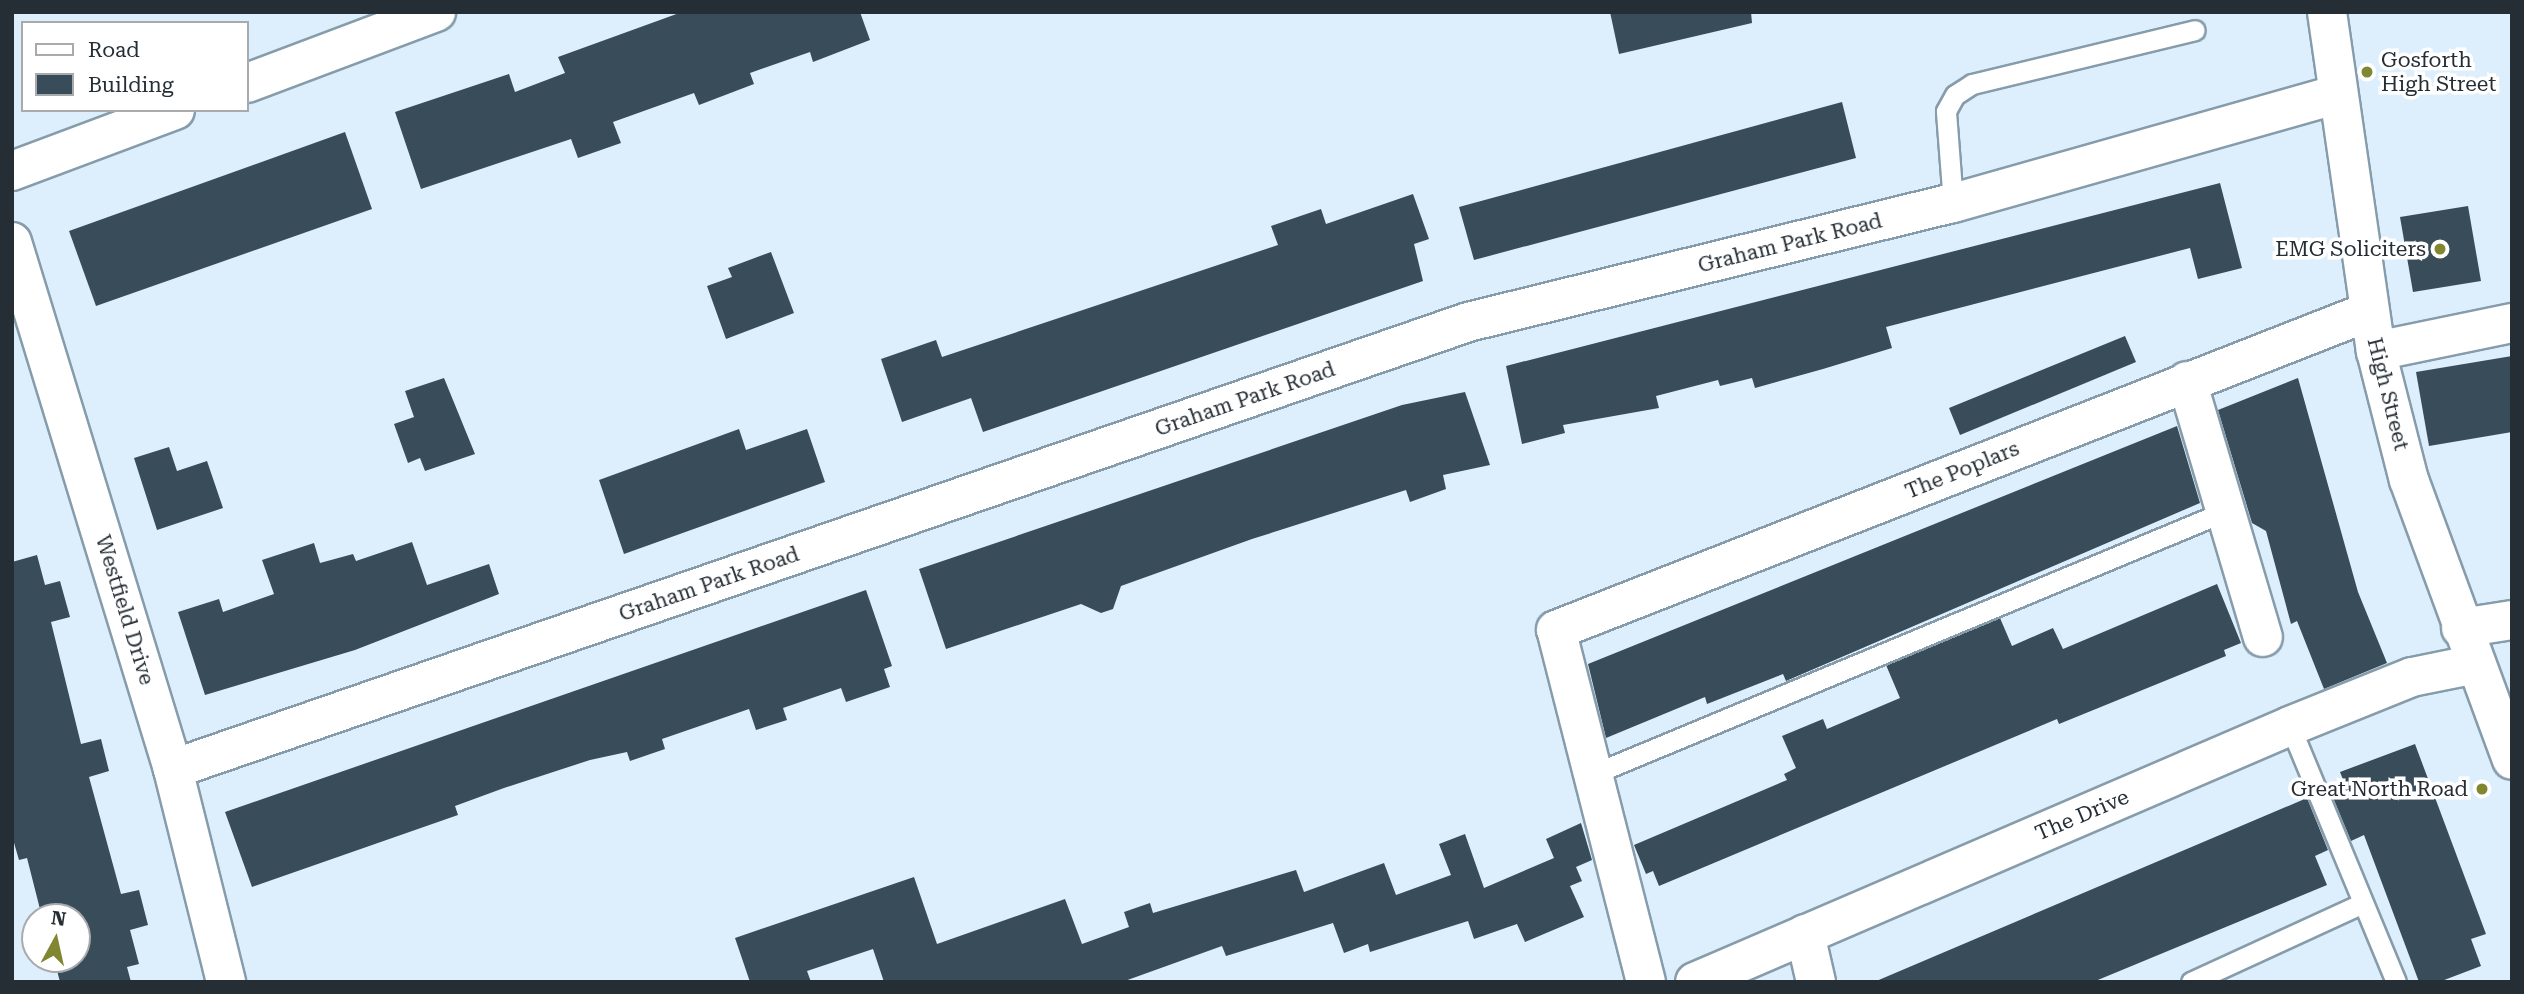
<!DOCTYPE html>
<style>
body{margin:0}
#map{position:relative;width:2524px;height:994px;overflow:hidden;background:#ddeffc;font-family:"Roboto Serif",serif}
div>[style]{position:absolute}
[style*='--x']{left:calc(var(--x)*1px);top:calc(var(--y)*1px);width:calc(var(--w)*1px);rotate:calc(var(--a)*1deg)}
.building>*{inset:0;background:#394c5a}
.roads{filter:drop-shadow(2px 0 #869cab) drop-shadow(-2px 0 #869cab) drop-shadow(0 2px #869cab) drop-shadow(0 -2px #869cab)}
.lane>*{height:19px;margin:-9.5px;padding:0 9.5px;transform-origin:9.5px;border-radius:9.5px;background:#fff}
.street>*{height:38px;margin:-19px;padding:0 19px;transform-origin:19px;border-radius:19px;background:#fff}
.secondary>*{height:38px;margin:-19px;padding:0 19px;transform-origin:19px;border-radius:19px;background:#fff}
.dots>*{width:19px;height:19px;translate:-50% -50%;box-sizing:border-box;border:4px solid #fff;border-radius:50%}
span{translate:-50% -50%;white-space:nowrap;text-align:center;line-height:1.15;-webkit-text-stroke:7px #fff;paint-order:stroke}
.poi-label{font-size:21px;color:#252e34}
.left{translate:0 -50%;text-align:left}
.right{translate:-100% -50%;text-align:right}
.street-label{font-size:21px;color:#252e34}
.frame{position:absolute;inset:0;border:14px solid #252e34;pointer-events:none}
.legend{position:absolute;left:21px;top:21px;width:228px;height:91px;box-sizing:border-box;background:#fff;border:2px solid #a8abae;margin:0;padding:9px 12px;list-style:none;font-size:21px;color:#252e34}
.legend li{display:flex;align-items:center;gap:14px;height:35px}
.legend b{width:35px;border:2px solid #a8abae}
.north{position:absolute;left:21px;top:903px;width:70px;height:70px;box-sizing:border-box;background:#fff;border:2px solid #a8abae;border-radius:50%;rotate:8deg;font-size:19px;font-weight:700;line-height:28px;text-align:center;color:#252e34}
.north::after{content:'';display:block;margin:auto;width:24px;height:32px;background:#818631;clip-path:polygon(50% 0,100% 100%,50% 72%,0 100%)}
</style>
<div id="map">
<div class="building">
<div style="clip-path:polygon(682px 12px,860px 12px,870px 40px,813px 62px,810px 52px,750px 73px,754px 84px,699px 105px,694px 93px,613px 122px,621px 143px,578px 158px,571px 139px,421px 189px,395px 112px,509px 74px,515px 92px,565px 73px,558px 57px)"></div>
<div style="clip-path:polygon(1610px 12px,1751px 12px,1752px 23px,1619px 54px)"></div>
<div style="clip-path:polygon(1842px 102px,1856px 158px,1474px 260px,1459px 207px)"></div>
<div style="clip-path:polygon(345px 132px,372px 209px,96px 306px,69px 231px)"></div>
<div style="clip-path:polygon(2220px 183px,2242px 268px,2198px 279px,2190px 248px,1886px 327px,1892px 348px,1823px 369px,1755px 388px,1752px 378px,1720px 386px,1718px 380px,1656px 396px,1659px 408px,1563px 425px,1565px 433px,1522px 444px,1506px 366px)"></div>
<div style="clip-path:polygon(1413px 194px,1429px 239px,1414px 244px,1423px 281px,983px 432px,971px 398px,902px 422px,881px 359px,936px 340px,942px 357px,1278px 245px,1271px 226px,1321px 209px,1326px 224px)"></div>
<div style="clip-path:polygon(2468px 206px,2481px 281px,2413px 292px,2400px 217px)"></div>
<div style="clip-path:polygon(771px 252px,794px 313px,726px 339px,707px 286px,732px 277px,728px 268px)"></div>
<div style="clip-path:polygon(2125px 336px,2136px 362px,1960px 435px,1949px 408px)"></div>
<div style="clip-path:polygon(2512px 356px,2512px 432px,2429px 446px,2416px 372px)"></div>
<div style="clip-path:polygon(444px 378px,475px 454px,425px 471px,420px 458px,408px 463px,394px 424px,414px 417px,405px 391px)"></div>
<div style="clip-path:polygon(2298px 378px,2358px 592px,2387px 663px,2324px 689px,2297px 621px,2291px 624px,2266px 531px,2252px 523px,2218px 410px)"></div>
<div style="clip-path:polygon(1465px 392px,1490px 465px,1443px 475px,1446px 489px,1410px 502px,1406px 490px,1252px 539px,1121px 586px,1113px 609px,1101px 613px,1081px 604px,946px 649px,919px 569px,1402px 405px)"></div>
<div style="clip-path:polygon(2177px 426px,2200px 503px,1786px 681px,1783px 674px,1707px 704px,1705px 697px,1606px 738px,1588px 664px)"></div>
<div style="clip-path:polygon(739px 429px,746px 450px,807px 429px,825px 482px,624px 554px,599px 480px)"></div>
<div style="clip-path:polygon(169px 447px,177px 471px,207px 461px,223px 508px,157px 530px,134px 458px)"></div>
<div style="clip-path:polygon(412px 542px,427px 585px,489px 564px,499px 594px,355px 650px,205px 695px,178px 612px,219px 599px,223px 612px,274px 594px,262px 560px,314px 543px,320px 563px,353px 554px,356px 561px)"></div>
<div style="clip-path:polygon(37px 555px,45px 585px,60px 581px,70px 617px,51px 622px,81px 744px,101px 739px,109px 771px,89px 777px,121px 894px,139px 890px,148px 925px,130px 930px,139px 964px,127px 967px,131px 982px,60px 982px,54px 959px,77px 959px,77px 917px,42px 917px,27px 858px,19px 860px,12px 836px,12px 562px)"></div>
<div style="clip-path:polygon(2217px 584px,2241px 643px,2224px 650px,2226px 656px,2059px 724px,2057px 719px,1659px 886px,1653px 871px,1646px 874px,1634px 845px,1787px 780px,1784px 774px,1796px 768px,1782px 736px,1823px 719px,1827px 729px,1900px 698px,1886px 665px,2000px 618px,2012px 646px,2053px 628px,2063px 649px)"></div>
<div style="clip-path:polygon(866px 590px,892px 666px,884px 669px,890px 687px,846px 702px,841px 688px,783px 708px,787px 720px,756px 730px,749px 709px,662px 739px,665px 749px,630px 761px,627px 752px,590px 760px,504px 788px,455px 806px,458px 815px,252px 887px,225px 812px)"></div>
<div style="clip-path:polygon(2415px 744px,2486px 934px,2471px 939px,2481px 966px,2439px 982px,2419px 982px,2364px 835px,2351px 841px,2329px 788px,2344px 782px,2340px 772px)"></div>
<div style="clip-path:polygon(2307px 798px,2328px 850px,2315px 856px,2327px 885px,2093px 982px,1874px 982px)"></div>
<div style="clip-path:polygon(1581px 823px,1592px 860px,1576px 867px,1582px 881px,1570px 886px,1584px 917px,1525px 942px,1517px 924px,1474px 939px,1468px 921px,1370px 952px,1368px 944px,1344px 953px,1333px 923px,1226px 956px,1222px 946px,1122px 982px,884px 982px,873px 949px,807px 971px,811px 982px,750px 982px,735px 938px,914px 877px,937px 944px,1065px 899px,1082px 944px,1129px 927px,1124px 912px,1150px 903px,1153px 913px,1296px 870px,1304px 892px,1384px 863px,1396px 895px,1451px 875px,1439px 844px,1465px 834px,1484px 888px,1554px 858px,1546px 839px)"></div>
</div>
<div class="roads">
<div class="lane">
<div style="--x:1953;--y:203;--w:92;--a:-94.4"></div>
<div style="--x:1946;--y:111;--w:18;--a:-61"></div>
<div style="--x:1955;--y:95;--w:20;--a:-33"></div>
<div style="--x:1972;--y:84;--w:229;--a:-13.6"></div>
<div style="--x:2290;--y:726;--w:277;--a:67.5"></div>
<div style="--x:1591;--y:775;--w:688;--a:-22.58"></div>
<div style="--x:2191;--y:982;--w:189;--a:-24.7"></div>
</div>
<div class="street">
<div style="--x:247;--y:83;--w:202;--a:-20.6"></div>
<div style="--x:12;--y:171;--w:174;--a:-20.5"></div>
<div style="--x:12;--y:242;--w:551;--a:73.01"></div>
<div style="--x:173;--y:769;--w:219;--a:76"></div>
<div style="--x:2376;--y:351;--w:139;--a:-11.6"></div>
<div style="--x:2187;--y:381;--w:267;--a:73.5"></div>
<div style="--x:2461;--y:628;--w:52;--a:-8.9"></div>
<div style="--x:173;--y:769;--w:1370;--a:-19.04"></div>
<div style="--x:1468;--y:322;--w:499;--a:-13.8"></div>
<div style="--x:1953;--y:203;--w:399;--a:-15.8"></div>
<div style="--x:1805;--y:934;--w:49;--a:77.1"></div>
<div style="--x:1646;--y:982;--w:363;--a:-104.3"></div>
<div style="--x:1556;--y:630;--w:872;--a:-21.39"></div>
<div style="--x:1695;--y:982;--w:648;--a:-23.28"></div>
<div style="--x:2290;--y:726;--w:131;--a:-21.9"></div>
<div style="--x:2412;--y:677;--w:65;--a:-11.5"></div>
</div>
<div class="secondary">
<div style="--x:2327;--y:12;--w:343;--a:81.8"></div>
<div style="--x:2376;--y:351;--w:133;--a:75.7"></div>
<div style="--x:2409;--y:480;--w:298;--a:69.8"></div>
</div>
</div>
<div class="dots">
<div style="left:2367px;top:72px;background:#818631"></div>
<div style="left:2440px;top:249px;background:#818631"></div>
<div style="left:2482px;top:789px;background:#818631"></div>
</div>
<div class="poi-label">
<span class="left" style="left:2381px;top:72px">Gosforth<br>High Street</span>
<span class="right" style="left:2426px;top:249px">EMG Soliciters</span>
<span class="right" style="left:2468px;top:789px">Great North Road</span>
</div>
<div class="street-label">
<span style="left:1790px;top:243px;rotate:-14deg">Graham Park Road</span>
<span style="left:2388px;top:394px;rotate:76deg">High Street</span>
<span style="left:1245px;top:399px;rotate:-19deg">Graham Park Road</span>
<span style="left:1962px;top:470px;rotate:-22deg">The Poplars</span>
<span style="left:709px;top:584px;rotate:-19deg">Graham Park Road</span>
<span style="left:125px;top:610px;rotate:73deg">Westfield Drive</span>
<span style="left:2082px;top:815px;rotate:-23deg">The Drive</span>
</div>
<div class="frame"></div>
<ul class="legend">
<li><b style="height:9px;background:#fff"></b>Road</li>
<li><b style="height:19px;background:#394c5a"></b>Building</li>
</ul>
<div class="north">N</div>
</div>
